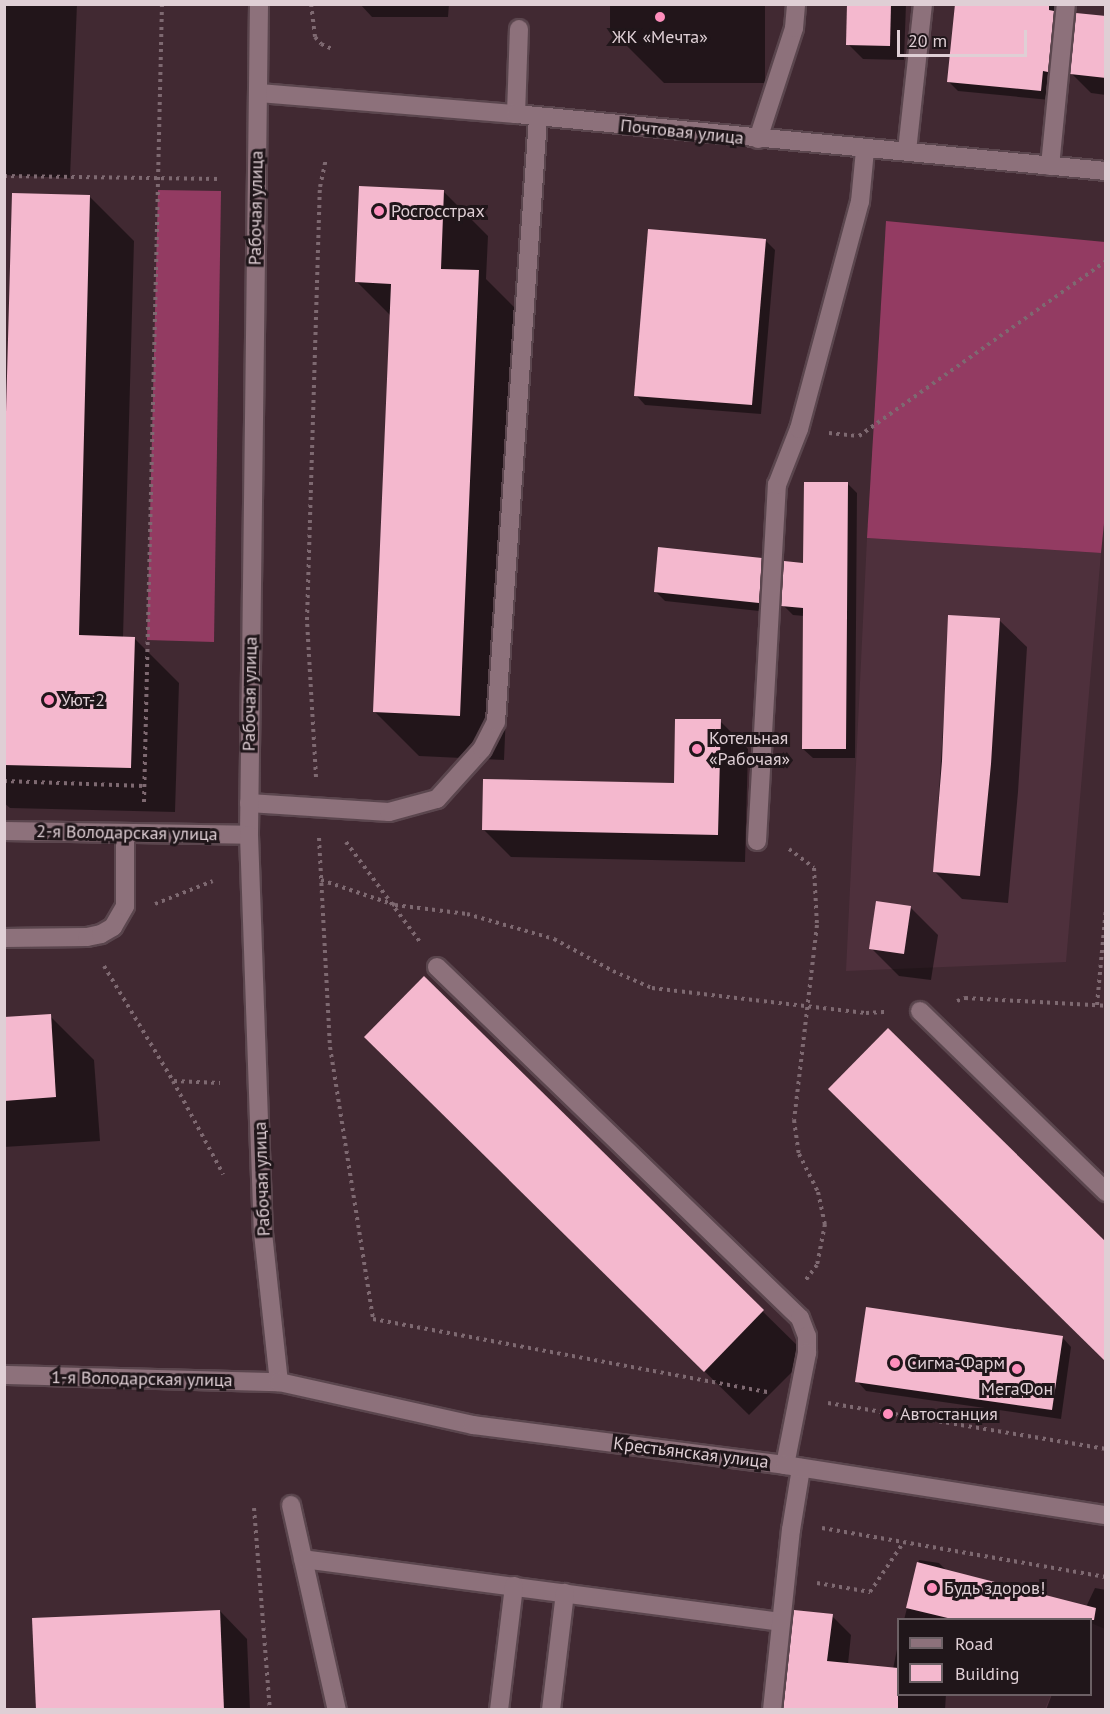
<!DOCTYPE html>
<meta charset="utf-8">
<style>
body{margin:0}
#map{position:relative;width:1110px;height:1714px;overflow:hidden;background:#412932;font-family:"PT Sans",sans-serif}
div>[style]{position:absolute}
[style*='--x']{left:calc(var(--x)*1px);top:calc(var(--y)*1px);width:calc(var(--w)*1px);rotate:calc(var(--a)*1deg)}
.built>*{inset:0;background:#4e303c}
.forest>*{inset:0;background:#933b62}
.shadow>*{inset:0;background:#0007}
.building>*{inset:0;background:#f4b8ce}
.path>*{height:4px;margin-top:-2px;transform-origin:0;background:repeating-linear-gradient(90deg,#7e6971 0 3px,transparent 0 7.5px)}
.roads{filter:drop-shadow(2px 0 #5b464e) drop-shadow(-2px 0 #5b464e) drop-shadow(0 2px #5b464e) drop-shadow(0 -2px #5b464e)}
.lane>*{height:18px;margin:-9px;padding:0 9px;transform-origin:9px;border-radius:9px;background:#8d717b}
.street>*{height:18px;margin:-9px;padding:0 9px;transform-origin:9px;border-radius:9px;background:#8d717b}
.secondary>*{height:18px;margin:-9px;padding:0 9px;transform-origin:9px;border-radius:9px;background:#8d717b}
.dots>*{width:16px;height:16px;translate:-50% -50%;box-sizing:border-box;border:3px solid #20161a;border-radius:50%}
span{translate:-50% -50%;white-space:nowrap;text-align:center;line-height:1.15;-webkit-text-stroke:6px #20161a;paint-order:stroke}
.poi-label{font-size:18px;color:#dfcfd5}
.left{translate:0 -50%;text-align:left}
.street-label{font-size:18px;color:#dfcfd5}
.frame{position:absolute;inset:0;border:6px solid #dfcfd5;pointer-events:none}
.legend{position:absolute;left:897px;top:1618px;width:195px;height:78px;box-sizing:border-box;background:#20161a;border:2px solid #6c6065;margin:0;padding:8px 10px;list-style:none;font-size:18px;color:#dfcfd5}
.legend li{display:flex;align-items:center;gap:12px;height:30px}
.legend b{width:30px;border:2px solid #6c6065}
.scale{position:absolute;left:897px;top:30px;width:130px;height:27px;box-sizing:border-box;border:3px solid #dfcfd5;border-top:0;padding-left:8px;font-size:18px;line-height:21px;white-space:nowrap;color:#dfcfd5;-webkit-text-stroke:4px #20161a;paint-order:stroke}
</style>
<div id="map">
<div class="built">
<div style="clip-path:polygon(867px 538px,1101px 553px,1066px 962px,846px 971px)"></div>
<div style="clip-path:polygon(1091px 1623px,1105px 1629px,1105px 1709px,1045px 1709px,1051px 1695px,1090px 1694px)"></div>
</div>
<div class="forest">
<div style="clip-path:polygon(158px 190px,221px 191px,214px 642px,147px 640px)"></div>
<div style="clip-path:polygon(886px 221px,1105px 242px,1106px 504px,1101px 553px,867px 538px)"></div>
</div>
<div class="shadow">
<div style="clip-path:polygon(4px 4px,77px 4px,70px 178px,4px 175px)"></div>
<div style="clip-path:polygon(360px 4px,449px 4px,448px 17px,372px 17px)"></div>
<div style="clip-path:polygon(610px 4px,765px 4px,765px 83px,664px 83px,610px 29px)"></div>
<div style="clip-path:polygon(849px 4px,906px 4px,904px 60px,863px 59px,848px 44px)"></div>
<div style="clip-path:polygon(956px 4px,1059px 4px,1050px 100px,958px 91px,948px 81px)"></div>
<div style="clip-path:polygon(1106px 18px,1106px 95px,1091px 93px,1072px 74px)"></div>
<div style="clip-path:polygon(443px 191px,488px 236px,486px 279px,523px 316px,504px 760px,419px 756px,375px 712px,391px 316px,357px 282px)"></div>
<div style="clip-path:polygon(89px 196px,134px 241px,123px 638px,134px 638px,179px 683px,175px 812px,10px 808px,4px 803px,4px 543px)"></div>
<div style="clip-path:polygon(765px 240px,775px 250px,761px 414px,645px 405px,636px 395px)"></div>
<div style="clip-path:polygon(847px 483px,857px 493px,855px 758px,813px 758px,803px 749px,804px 616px,793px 615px,783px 605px)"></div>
<div style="clip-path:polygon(761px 560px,770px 569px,768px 612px,665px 601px,655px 591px)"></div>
<div style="clip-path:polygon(950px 617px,999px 620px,1027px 647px,1018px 792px,1008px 903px,962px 899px,934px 871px)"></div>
<div style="clip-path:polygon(720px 721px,748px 749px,745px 862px,511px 857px,484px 830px,675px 784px)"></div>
<div style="clip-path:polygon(910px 907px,938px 935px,931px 980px,899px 976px,871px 948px)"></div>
<div style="clip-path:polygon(424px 978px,808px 1356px,749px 1415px,410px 1082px)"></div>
<div style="clip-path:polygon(50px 1016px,94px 1060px,100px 1141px,4px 1147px,4px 1019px)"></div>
<div style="clip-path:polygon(1062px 1337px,1071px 1347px,1061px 1419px,866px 1391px,857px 1381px)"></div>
<div style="clip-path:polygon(919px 1560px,939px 1563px,946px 1570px,1086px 1607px,1095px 1588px,1106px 1590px,1106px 1710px,1046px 1710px,1052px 1694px,1090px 1694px,1090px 1620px,904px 1620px)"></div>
<div style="clip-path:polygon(220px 1611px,247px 1639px,250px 1710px,37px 1710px)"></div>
<div style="clip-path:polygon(832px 1616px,851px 1635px,848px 1664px,893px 1669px,898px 1644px,898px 1694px,946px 1694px,945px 1710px,784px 1710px)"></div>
</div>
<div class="building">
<div style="clip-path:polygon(847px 4px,891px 4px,890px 46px,846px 45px)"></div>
<div style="clip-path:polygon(955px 4px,1049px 4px,1049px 10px,1054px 11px,1048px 72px,1043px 71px,1041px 91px,947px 82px)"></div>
<div style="clip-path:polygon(1076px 13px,1106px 16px,1106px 78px,1070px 74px)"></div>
<div style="clip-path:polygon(359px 186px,444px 190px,441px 269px,479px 270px,460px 716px,373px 712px,391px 284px,355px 282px)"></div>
<div style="clip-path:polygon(12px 193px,90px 195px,79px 635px,135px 637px,131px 768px,4px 765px,4px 486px)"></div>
<div style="clip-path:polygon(648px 229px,766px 239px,752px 405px,634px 396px)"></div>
<div style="clip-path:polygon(804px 482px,848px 482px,846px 749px,802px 749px,803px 608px,781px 606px,784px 561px,803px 563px)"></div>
<div style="clip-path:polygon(658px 547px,762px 558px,759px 603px,654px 592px)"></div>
<div style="clip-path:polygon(948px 615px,1000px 618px,991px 764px,980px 876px,933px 872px,942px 761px)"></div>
<div style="clip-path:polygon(675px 719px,721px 719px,718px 835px,482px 830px,483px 779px,674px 783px)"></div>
<div style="clip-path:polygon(876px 901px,911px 906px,904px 954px,869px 949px)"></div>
<div style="clip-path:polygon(424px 976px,764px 1310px,704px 1372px,364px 1037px)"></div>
<div style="clip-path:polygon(51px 1014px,56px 1097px,4px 1101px,4px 1017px)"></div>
<div style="clip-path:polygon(888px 1028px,1106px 1242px,1106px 1362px,828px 1089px)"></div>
<div style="clip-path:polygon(866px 1307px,1063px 1336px,1052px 1410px,855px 1382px)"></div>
<div style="clip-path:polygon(917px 1562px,1096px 1608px,1094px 1620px,956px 1620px,906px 1608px)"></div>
<div style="clip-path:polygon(220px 1610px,224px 1710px,36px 1710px,32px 1618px)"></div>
<div style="clip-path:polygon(794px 1610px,833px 1614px,827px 1661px,898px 1668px,898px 1710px,783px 1710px)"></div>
</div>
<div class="path">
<div style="--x:311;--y:4;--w:33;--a:83"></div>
<div style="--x:315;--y:37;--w:9;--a:49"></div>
<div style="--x:321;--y:44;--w:12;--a:24"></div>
<div style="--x:4;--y:176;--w:217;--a:0.8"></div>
<div style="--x:829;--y:433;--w:30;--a:6"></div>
<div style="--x:859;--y:436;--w:303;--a:-35.3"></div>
<div style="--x:316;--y:777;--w:157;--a:-93.3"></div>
<div style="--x:307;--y:620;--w:433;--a:-88.3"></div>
<div style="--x:320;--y:187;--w:29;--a:-78"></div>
<div style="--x:4;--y:781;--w:140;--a:2"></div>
<div style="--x:144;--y:802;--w:798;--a:-88.71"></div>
<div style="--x:319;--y:838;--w:209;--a:87"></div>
<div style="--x:330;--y:1047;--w:275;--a:81"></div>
<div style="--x:373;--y:1319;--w:401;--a:10.5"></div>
<div style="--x:346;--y:842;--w:124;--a:53.5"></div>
<div style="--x:789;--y:849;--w:31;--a:37"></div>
<div style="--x:814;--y:868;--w:57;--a:87"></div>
<div style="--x:817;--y:925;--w:196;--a:96.7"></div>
<div style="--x:794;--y:1120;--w:34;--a:82"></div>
<div style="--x:799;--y:1154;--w:42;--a:63.4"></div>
<div style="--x:818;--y:1192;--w:33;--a:78"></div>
<div style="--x:825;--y:1224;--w:42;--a:101"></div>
<div style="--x:817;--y:1265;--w:20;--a:127"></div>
<div style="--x:321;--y:880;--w:78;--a:18.7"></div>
<div style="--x:395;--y:905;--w:73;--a:7.1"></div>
<div style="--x:467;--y:914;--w:91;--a:16"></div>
<div style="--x:554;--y:939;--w:67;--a:28.5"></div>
<div style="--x:613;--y:971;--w:43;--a:23.6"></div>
<div style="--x:652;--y:988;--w:215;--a:6.7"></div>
<div style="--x:866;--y:1013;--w:22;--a:-3"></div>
<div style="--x:155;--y:904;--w:62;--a:-21.6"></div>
<div style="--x:104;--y:966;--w:134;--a:59"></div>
<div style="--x:173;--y:1081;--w:106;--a:61.7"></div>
<div style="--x:957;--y:1001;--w:9;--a:-21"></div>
<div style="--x:965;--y:998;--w:141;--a:3.2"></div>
<div style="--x:1097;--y:1005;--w:97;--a:-84.7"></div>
<div style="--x:174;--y:1081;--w:46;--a:2.5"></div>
<div style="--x:828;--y:1403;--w:282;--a:9.4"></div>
<div style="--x:254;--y:1508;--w:203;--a:85.5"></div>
<div style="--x:822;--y:1528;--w:288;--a:9.8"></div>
<div style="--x:817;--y:1583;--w:54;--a:9.6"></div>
<div style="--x:870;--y:1592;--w:59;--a:-56"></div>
</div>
<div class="roads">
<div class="lane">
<div style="--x:516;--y:114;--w:85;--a:-88"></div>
<div style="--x:758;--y:139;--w:117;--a:-72"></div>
<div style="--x:794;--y:28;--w:24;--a:-85"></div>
<div style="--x:907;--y:151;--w:148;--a:-83.8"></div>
<div style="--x:1050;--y:166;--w:163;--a:-84.4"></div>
<div style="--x:249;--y:803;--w:140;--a:3.7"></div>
<div style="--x:389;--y:812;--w:50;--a:-15.2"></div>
<div style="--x:437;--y:799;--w:67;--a:-48"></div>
<div style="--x:482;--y:749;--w:30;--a:-63"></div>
<div style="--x:496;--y:722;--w:605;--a:-86.02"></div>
<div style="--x:757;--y:841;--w:357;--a:-86.8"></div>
<div style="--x:777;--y:485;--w:60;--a:-68.6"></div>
<div style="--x:799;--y:429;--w:235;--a:-75"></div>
<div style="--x:860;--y:202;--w:52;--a:-84.5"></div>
<div style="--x:4;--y:938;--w:83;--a:-0.7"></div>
<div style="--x:87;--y:937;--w:14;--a:-12"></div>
<div style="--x:101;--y:934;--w:14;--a:-30"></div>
<div style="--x:113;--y:927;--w:24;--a:-60"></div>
<div style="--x:125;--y:906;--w:72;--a:-90"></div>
<div style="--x:437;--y:967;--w:505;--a:44.04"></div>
<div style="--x:800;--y:1318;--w:19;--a:69"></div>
<div style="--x:807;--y:1336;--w:17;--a:90"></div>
<div style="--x:807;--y:1353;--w:114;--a:101.1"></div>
<div style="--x:920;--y:1011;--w:260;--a:44.2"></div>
<div style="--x:291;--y:1505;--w:210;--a:77.4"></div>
<div style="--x:303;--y:1559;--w:482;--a:7.5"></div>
<div style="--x:499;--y:1710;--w:125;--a:-83.1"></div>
<div style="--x:551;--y:1710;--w:118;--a:-83.2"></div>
<div style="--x:772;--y:1710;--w:181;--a:-84"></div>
<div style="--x:791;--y:1530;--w:63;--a:-80.8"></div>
</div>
<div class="street">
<div style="--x:259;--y:93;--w:258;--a:4.7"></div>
<div style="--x:516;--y:114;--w:593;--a:5.52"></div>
<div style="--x:4;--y:831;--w:245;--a:0.9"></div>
</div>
<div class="secondary">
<div style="--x:259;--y:4;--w:831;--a:90.69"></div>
<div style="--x:249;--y:835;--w:398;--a:88"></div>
<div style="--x:263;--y:1233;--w:150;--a:83.9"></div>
<div style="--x:4;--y:1375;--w:275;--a:1.5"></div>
<div style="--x:279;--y:1382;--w:199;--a:12.5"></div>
<div style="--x:473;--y:1425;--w:315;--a:7.3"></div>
<div style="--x:785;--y:1465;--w:325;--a:8.9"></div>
</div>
</div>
<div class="dots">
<div style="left:660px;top:17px;background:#fe8ebc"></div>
<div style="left:379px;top:211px;background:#fe8ebc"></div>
<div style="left:49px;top:700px;background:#fe8ebc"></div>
<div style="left:697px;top:749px;background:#fe8ebc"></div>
<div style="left:895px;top:1363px;background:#fe8ebc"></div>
<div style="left:1017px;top:1369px;background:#fe8ebc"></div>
<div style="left:888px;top:1414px;background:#fe8ebc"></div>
<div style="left:932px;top:1588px;background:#fe8ebc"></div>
</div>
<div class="poi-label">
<span style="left:660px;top:37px">ЖК «Мечта»</span>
<span class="left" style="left:391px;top:211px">Росгосстрах</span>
<span class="left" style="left:61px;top:700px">Уют-2</span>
<span class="left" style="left:709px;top:749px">Котельная<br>«Рабочая»</span>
<span class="left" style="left:907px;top:1363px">Сигма-Фарм</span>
<span style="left:1017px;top:1389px">МегаФон</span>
<span class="left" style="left:900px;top:1414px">Автостанция</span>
<span class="left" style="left:944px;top:1588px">Будь здоров!</span>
</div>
<div class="street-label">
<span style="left:682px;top:132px;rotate:6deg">Почтовая улица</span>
<span style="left:256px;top:208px;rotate:-89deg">Рабочая улица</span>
<span style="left:250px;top:694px;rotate:-89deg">Рабочая улица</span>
<span style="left:127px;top:833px;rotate:1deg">2-я Володарская улица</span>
<span style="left:262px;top:1179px;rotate:-92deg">Рабочая улица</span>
<span style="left:142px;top:1379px;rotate:1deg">1-я Володарская улица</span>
<span style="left:691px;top:1453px;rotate:7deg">Крестьянская улица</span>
</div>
<div class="frame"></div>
<ul class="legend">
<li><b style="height:8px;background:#8d717b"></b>Road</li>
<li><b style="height:16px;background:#f4b8ce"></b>Building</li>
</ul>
<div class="scale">20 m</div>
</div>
